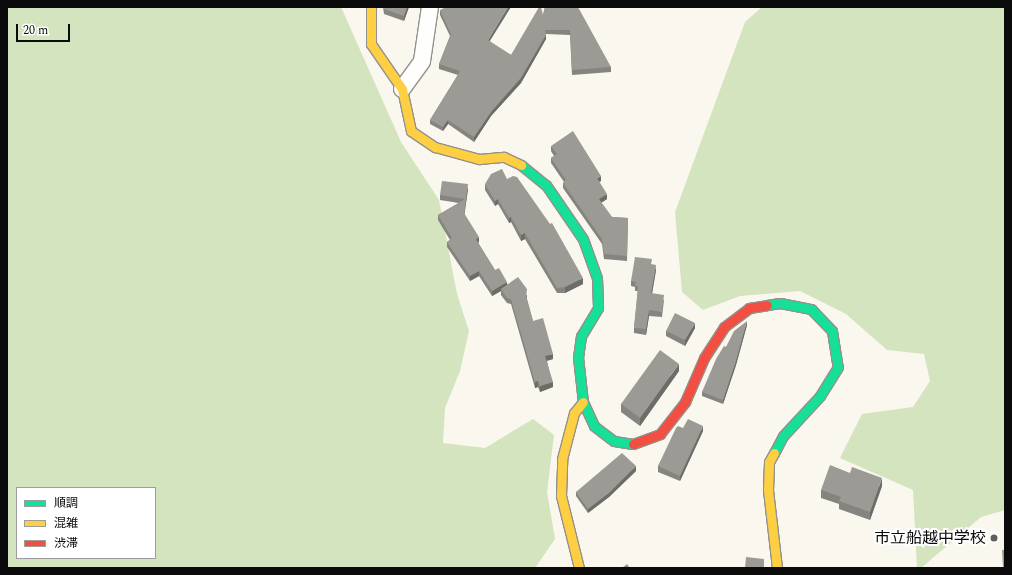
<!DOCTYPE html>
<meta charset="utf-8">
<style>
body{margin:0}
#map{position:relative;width:1012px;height:575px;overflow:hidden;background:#faf7ee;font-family:Spectral,"Noto Sans JP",serif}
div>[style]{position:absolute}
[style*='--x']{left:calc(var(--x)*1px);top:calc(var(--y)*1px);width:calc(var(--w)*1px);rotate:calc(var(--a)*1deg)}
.forest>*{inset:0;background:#d3e4be}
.roads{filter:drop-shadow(1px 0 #93918d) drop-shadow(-1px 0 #93918d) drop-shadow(0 1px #93918d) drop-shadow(0 -1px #93918d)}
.street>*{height:16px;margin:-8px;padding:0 8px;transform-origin:8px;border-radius:8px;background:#fefefc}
.fast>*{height:9px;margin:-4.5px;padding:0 4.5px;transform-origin:4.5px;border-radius:4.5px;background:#16e098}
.slow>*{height:9px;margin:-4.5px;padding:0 4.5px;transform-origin:4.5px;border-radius:4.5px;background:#ffcf43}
.jam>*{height:9px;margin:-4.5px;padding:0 4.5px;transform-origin:4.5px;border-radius:4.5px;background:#f24e42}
.wall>*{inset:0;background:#868480}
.shaded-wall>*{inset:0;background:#6d6c68}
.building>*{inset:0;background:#9c9a95}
.dots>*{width:11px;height:11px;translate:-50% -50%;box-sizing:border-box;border:2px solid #fff;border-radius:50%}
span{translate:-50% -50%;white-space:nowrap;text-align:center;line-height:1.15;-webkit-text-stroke:4px #fff;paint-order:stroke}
.poi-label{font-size:16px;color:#0b0b0b}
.right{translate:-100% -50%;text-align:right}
.frame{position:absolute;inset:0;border:8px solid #0b0b0b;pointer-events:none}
.legend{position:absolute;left:16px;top:487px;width:140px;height:72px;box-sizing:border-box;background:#fff;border:1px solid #9d9d9d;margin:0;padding:5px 7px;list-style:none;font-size:12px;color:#0b0b0b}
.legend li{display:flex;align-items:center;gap:8px;height:20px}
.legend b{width:20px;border:1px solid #9d9d9d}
.scale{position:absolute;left:16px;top:24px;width:54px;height:18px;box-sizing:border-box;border:2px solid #0b0b0b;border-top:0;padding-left:5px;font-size:12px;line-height:14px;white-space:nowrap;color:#0b0b0b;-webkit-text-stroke:3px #fff;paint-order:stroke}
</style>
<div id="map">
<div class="forest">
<div style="clip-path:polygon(evenodd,7px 7px,341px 7px,401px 142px,439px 200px,457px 294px,469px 331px,460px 371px,445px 408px,443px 443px,485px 448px,533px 419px,554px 435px,547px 492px,555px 539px,535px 568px,7px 568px,7px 7px,17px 488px,155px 488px,155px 558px,17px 558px,17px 488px)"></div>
<div style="clip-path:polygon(762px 7px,1005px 7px,1005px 510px,981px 517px,921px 568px,917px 568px,913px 490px,840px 458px,862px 414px,913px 407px,930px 381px,924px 354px,887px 350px,846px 314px,800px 291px,740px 296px,703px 310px,682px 292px,675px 212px,745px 22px)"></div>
</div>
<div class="roads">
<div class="street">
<div style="--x:402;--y:89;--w:34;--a:-54"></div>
<div style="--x:422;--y:61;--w:55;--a:-81.6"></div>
</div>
<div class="fast">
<div style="--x:521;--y:165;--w:32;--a:39"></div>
<div style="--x:546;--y:185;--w:65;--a:55.6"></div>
<div style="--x:583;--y:239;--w:41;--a:70.3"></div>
<div style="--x:597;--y:278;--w:30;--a:88"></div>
<div style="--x:598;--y:308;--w:33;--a:121"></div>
<div style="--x:581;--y:336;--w:21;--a:98"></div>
<div style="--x:578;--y:357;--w:45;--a:83.7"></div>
<div style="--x:583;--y:402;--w:26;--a:65"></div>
<div style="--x:594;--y:426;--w:25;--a:37"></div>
<div style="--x:614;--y:441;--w:19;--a:9"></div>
<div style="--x:767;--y:305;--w:13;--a:-9"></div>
<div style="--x:780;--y:303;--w:32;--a:11"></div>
<div style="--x:811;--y:309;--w:30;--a:46"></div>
<div style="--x:832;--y:331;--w:36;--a:81"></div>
<div style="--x:838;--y:367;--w:34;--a:122"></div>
<div style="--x:820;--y:396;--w:54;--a:132.8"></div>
<div style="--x:783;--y:436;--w:19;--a:118"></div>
</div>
<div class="slow">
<div style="--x:371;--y:7;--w:37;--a:90"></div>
<div style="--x:371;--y:44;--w:55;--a:55.4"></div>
<div style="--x:402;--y:89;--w:43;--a:77.9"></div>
<div style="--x:411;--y:131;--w:29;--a:34"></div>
<div style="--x:435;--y:147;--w:46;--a:15.3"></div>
<div style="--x:479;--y:159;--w:25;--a:-5"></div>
<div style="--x:504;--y:157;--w:19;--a:25"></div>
<div style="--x:774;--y:453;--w:10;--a:119"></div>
<div style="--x:769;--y:462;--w:28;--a:92"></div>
<div style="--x:768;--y:490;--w:79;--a:83.4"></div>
<div style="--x:579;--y:568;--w:74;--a:-104"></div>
<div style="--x:561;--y:496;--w:37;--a:-88"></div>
<div style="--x:562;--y:459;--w:48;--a:-75.4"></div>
<div style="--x:574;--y:413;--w:14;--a:-51"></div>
</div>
<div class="jam">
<div style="--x:633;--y:444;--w:29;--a:-20"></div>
<div style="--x:660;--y:434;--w:41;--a:-52"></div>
<div style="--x:685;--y:402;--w:48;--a:-66.6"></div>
<div style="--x:704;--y:358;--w:37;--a:-57"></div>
<div style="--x:724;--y:327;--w:31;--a:-37"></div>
<div style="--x:749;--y:308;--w:18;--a:-9"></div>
</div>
</div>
<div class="wall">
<div style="clip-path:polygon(383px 7px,409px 7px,404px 21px,384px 14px)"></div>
<div style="clip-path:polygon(545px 7px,611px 67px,611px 72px,572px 75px,570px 35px,546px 34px,546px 39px,521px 83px,491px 116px,474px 142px,448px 124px,443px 131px,430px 124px,430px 120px,458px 75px,439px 69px,439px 64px,450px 36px,440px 15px,440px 10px,511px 55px,543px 15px)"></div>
<div style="clip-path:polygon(551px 146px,601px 181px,599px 182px,607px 199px,601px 203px,612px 217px,628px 218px,627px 261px,604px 259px,602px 244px,563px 188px,563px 183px,564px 182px,551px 163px,551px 158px,554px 156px,551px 151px)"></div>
<div style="clip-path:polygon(507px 179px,583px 284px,565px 293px,557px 293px,525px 239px,521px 241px,511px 222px,509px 223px,498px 204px,495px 206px,485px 190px,485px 184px)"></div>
<div style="clip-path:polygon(468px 189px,464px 214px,479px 242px,478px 243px,495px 270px,507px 284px,527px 295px,527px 299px,533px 321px,553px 359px,547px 361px,553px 387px,540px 392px,538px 387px,535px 388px,511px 304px,507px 303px,501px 295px,501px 291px,492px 296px,479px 276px,470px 281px,447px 247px,447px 242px,450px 240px,438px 220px,438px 215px,459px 203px,440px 200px,440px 195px)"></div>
<div style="clip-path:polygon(652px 265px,656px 270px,652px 294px,664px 300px,662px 317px,649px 316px,646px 335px,634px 333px,634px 328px,638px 291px,635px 291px,635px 287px,631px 286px,631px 281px)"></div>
<div style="clip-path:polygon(747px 325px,736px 365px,723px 404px,702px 396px,702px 392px,726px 347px)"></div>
<div style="clip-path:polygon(695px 328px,685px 346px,666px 336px,666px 331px)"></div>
<div style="clip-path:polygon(679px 371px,640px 426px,621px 412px,621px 404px)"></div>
<div style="clip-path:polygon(683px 428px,703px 431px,680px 481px,658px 472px,658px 466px)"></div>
<div style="clip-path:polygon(636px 471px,609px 497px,588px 513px,576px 496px,576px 492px)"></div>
<div style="clip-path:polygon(882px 486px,870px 520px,839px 509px,839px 504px,821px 498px,821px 490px)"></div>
</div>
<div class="shaded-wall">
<div style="clip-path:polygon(407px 7px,409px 7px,404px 21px,404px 16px)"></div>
<div style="clip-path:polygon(508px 7px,511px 7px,488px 44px,488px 40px)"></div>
<div style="clip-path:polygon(546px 35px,546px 39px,521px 83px,491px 116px,474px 142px,474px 137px,491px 112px)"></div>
<div style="clip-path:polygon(448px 120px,448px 124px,443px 131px,443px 127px)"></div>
<div style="clip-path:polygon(601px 176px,601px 181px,597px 183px,597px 178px)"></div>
<div style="clip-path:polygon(468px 184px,468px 189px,464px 218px,464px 213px)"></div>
<div style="clip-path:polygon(607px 194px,607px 199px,599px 204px,599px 199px)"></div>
<div style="clip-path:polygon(498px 199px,498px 204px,495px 206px,495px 201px)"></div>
<div style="clip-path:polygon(511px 217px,511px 222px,509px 223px,509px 218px)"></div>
<div style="clip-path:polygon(525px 233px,525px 239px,521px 241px,521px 235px)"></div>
<div style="clip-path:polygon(479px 237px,479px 242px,476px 244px,476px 239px)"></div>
<div style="clip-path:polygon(656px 265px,656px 270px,651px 299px,651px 293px)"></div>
<div style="clip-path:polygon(479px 271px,479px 276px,470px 281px,470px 276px)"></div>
<div style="clip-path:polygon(583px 278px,583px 284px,565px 293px,565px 287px)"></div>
<div style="clip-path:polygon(507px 282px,507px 287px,501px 289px,501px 291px,492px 296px,492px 291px)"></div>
<div style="clip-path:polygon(649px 310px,649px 316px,646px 335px,646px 329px)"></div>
<div style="clip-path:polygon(747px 321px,747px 325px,736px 365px,723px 404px,723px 400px)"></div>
<div style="clip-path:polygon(695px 323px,695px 328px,685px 346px,685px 340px)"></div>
<div style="clip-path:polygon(553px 354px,553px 359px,545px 361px,545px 356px)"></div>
<div style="clip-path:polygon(679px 364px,679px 371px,640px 426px,640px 418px)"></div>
<div style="clip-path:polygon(538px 381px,538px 387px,535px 388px,535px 382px)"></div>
<div style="clip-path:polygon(553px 382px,553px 387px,540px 392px,540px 386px)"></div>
<div style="clip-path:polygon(703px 426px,703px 431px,680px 481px,680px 476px)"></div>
<div style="clip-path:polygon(636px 466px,636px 471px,609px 497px,588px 513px,588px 509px)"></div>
<div style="clip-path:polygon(882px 478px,882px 486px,870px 520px,870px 512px)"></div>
</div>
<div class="building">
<div style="clip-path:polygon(383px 7px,407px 7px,404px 16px,384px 9px)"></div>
<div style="clip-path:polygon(446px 7px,508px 7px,488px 40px,511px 55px,539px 7px,541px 7px,543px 15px,545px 7px,578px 7px,611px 67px,572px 70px,570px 30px,545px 30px,546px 35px,521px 78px,491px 112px,474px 137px,448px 120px,443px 127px,430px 120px,460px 71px,439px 64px,451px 34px,440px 10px)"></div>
<div style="clip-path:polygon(573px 131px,601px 176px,597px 178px,607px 194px,599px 199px,612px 217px,628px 218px,627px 256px,604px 254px,602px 239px,563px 183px,566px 180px,551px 158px,557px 154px,551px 146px)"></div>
<div style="clip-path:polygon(502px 169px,507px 179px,513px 176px,517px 177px,550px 224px,552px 223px,583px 278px,565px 287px,557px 288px,525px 233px,521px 235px,511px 217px,509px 218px,498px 199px,495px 201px,485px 184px,491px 174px)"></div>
<div style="clip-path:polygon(442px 181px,468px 184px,464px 213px,479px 237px,476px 239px,495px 270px,499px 268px,507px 282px,492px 291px,479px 271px,470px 276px,447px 242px,452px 238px,438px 215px,465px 199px,440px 195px)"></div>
<div style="clip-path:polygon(635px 257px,652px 259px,651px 264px,656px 265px,651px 293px,664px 295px,662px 312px,649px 310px,646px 329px,634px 328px,638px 286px,635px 286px,636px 282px,631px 281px)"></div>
<div style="clip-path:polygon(518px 277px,527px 289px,526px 297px,533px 321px,543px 318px,553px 354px,545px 356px,553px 382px,540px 386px,538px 381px,535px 382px,511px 299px,507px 298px,501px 289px)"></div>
<div style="clip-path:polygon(675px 313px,695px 323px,685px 340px,666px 331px)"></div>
<div style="clip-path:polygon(747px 321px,736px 361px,723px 400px,702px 392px,716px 359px,724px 346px,726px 347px,734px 331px)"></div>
<div style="clip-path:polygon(660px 350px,679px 364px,640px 418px,621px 404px)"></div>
<div style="clip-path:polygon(688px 419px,703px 426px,680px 476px,658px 466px,676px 428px,678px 426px,683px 428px)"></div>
<div style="clip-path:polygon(622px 453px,636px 466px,609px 493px,588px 509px,576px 492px)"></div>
<div style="clip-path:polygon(830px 465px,850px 473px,852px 467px,882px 478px,870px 512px,839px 501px,841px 497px,821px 490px)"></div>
<div style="clip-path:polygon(1002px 550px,1005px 550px,1005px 568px,1003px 568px)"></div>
<div style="clip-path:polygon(746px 557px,764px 559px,764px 568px,745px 568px)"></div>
<div style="clip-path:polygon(627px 564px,630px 568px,622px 568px)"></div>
</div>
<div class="dots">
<div style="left:994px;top:538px;background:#5f5e5a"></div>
</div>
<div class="poi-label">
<span class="right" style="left:986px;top:538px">市立船越中学校</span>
</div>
<div class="frame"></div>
<ul class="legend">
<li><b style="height:5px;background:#16e098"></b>順調</li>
<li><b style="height:5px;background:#ffcf43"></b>混雑</li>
<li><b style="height:5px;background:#f24e42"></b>渋滞</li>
</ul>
<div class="scale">20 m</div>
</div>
